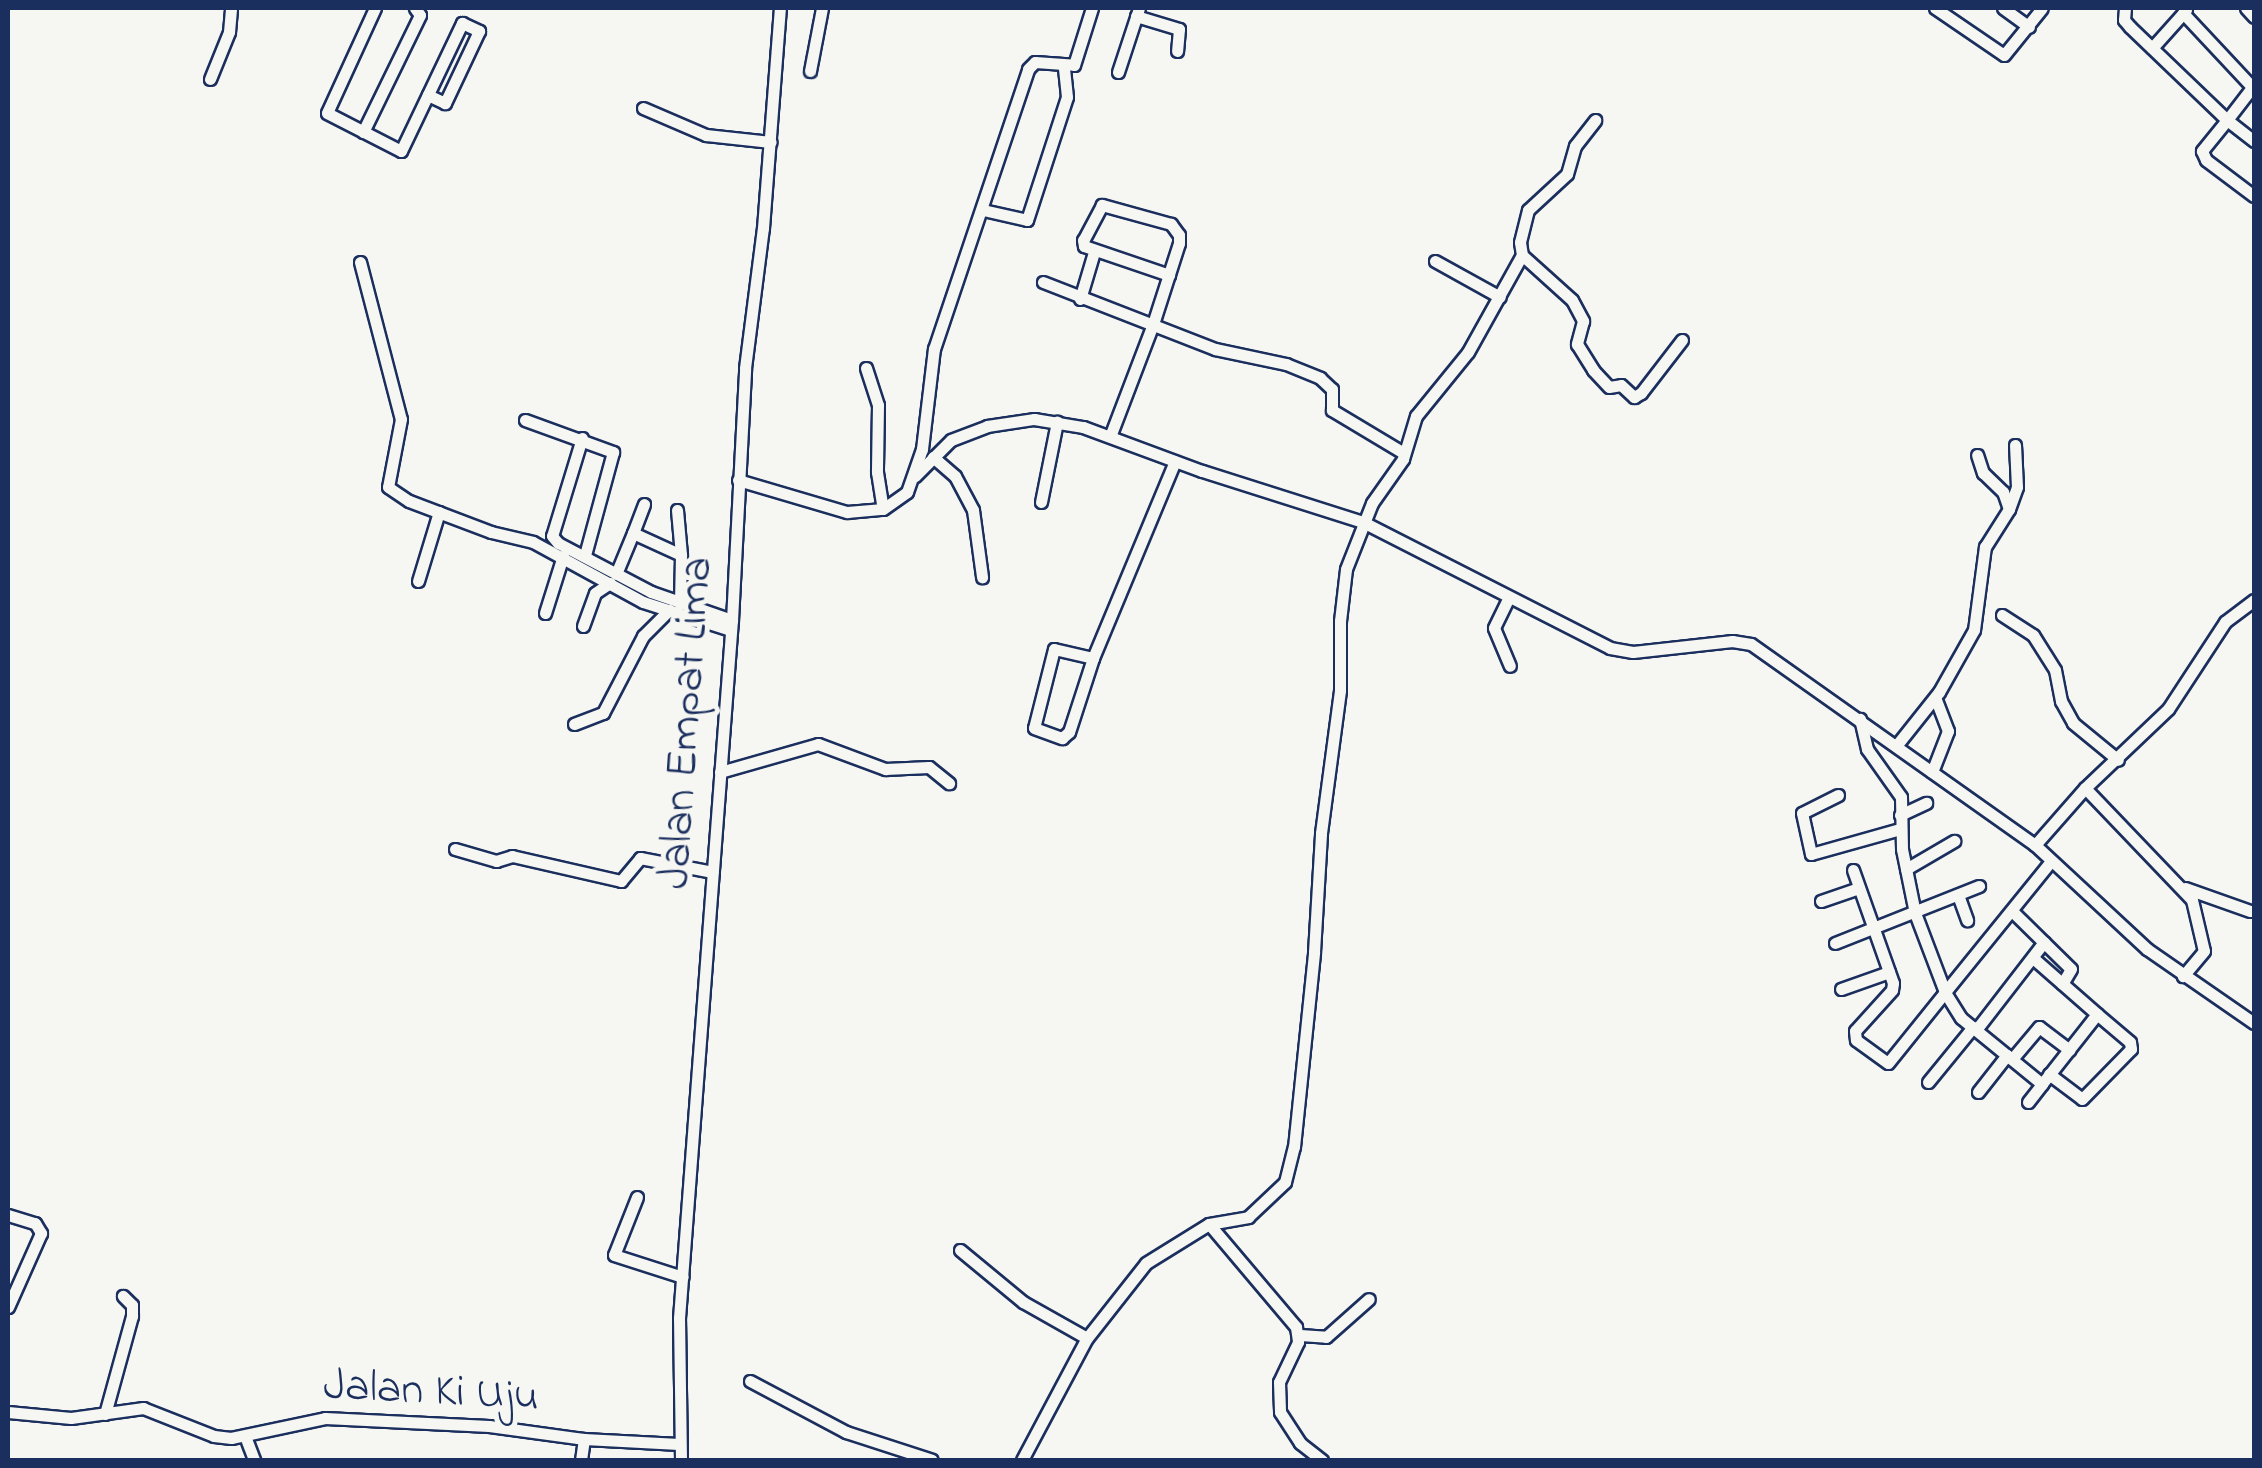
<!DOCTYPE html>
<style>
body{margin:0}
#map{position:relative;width:2262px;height:1468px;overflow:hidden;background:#f6f6f2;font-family:"Indie Flower",sans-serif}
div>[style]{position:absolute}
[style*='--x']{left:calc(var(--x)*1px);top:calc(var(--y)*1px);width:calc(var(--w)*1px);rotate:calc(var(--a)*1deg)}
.roads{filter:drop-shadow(2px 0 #1b2f5e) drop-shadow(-2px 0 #1b2f5e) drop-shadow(0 2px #1b2f5e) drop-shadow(0 -2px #1b2f5e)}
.minor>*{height:11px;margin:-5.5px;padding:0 5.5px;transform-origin:5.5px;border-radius:5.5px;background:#f6f6f2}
span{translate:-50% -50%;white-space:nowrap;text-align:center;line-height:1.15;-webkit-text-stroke:10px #f6f6f2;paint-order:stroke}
.street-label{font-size:45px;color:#1b2f5e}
.frame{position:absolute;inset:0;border:10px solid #1b2f5e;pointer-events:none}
</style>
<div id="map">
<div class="roads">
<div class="minor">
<div style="--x:375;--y:8;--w:115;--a:114.6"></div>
<div style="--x:327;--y:113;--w:83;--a:27.2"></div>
<div style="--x:401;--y:151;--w:142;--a:-64.5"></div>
<div style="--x:462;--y:23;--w:19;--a:25"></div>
<div style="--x:479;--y:31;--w:80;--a:115.3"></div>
<div style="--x:445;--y:103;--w:19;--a:-155"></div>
<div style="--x:1935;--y:8;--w:83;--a:34.3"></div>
<div style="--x:2004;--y:55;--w:60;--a:-51"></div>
<div style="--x:2003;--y:8;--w:32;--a:36"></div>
<div style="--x:2125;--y:8;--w:12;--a:95"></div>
<div style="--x:2124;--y:20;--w:9;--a:49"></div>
<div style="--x:2130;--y:27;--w:134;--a:43.8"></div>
<div style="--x:2227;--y:120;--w:44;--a:-52.4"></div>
<div style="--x:2246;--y:8;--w:12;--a:48"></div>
<div style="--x:2183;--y:13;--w:104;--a:46.9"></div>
<div style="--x:1136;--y:16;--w:45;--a:16.8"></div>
<div style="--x:1179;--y:29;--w:22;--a:95"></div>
<div style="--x:2152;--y:48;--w:51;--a:-48.2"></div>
<div style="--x:810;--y:71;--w:64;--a:-79.2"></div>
<div style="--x:1118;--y:72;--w:67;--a:-71.8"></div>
<div style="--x:210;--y:79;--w:51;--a:-68"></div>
<div style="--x:229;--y:32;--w:24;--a:-85"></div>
<div style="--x:643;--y:108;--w:69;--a:23.2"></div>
<div style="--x:706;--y:135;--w:65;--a:6.1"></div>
<div style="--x:363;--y:132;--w:130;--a:-64"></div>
<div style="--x:420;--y:15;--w:9;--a:-126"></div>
<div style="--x:2254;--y:141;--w:34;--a:-142"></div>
<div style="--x:2227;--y:120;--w:40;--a:129"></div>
<div style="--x:2202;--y:151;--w:10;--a:66"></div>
<div style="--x:2206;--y:160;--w:60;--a:36.9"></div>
<div style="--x:983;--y:210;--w:45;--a:12.8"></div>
<div style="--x:1027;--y:220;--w:129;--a:-72"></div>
<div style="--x:1067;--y:97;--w:29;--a:-96"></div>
<div style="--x:1522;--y:255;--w:67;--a:42"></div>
<div style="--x:1572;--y:300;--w:24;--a:62"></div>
<div style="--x:1583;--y:321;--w:24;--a:105"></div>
<div style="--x:1577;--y:344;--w:31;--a:58"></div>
<div style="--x:1593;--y:370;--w:23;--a:47"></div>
<div style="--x:1609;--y:387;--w:12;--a:-9"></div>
<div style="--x:1621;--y:385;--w:18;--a:43"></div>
<div style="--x:1634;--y:397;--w:8;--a:-30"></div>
<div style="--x:1641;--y:393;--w:67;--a:-52.3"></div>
<div style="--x:1435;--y:261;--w:74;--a:29"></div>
<div style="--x:360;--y:262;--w:162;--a:75.4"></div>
<div style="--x:401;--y:419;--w:69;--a:100.8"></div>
<div style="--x:388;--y:487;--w:25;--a:34"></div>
<div style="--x:409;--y:501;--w:88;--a:20.7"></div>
<div style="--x:491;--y:532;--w:43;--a:13.4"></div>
<div style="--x:533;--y:542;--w:125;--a:28.6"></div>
<div style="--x:643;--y:602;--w:92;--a:17.7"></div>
<div style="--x:1043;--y:282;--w:185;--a:21.3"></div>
<div style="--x:1215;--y:349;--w:73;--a:11.9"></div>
<div style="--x:1286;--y:364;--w:37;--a:22"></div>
<div style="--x:1320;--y:378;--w:16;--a:43"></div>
<div style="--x:1332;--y:389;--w:21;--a:90"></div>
<div style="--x:1332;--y:410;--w:82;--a:31"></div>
<div style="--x:1080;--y:299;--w:49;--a:-73.4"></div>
<div style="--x:866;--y:368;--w:39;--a:72"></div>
<div style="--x:878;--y:405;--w:67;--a:90.9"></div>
<div style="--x:877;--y:472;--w:37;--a:81"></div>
<div style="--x:525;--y:420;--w:94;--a:20"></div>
<div style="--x:613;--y:452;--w:107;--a:105.2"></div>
<div style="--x:1111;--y:434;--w:118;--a:-69.1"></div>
<div style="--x:1153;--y:324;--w:85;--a:-72.2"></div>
<div style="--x:1179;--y:243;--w:8;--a:-90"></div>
<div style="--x:1179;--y:235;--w:14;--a:-126"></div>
<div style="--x:1171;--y:224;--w:72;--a:-164.6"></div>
<div style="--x:1102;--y:205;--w:40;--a:118"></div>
<div style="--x:1083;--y:240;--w:6;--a:81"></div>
<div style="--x:1084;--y:246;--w:90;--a:18.8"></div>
<div style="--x:582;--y:438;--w:102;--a:107"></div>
<div style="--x:552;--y:536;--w:9;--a:49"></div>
<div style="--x:558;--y:543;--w:105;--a:27.8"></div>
<div style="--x:651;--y:592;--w:86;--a:19.1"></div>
<div style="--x:933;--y:457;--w:29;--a:41"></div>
<div style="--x:955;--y:476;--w:38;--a:62"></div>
<div style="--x:973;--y:510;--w:68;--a:82.3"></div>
<div style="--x:915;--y:476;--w:51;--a:-45"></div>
<div style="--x:951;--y:440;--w:39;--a:-21"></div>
<div style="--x:987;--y:426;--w:48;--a:-8.5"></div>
<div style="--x:1034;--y:419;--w:50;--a:9.3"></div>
<div style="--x:1083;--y:427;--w:127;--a:20.3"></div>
<div style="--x:1202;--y:471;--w:169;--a:17.6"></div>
<div style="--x:1363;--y:522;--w:277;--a:27"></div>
<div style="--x:1610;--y:648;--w:23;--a:10"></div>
<div style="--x:1633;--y:652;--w:100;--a:-6.3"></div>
<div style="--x:1732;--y:641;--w:19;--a:9"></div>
<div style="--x:1751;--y:644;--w:348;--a:35.3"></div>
<div style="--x:738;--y:480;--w:114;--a:16.4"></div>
<div style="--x:847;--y:512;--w:36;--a:-5"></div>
<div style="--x:883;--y:509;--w:29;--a:-35"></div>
<div style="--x:907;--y:492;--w:46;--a:-70.8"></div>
<div style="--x:922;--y:449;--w:101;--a:-83.2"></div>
<div style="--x:934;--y:349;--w:295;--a:-71.4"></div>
<div style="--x:1028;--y:69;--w:10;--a:-45"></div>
<div style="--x:1035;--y:62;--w:39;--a:4"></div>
<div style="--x:1074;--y:65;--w:60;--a:-72.5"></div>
<div style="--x:1041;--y:502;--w:82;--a:-78.7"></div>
<div style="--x:2009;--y:509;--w:23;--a:-70"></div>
<div style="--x:2017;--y:487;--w:42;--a:-92.7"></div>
<div style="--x:677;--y:510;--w:45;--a:84.9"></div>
<div style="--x:633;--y:533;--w:31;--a:-69"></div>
<div style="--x:616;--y:574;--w:44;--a:-67.5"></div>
<div style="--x:633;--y:533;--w:53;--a:24.6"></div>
<div style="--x:681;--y:555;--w:49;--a:91.2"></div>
<div style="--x:418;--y:581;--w:72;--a:-73.1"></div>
<div style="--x:1508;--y:599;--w:32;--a:116"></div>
<div style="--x:1494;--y:628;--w:41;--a:67.2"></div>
<div style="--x:2254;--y:600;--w:36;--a:143"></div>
<div style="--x:2225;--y:622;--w:104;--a:123.2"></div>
<div style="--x:2168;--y:709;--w:115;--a:136.4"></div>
<div style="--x:2085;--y:788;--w:76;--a:131.3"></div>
<div style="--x:2035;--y:845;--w:153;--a:42.9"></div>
<div style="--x:2147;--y:949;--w:130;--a:34.7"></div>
<div style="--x:545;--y:613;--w:60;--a:-72.5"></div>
<div style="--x:2002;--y:615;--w:37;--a:33"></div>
<div style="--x:2033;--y:635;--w:41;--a:57.8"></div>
<div style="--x:2055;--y:670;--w:32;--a:79"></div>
<div style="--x:2061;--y:701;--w:25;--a:61"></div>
<div style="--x:2073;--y:723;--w:58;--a:39.4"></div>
<div style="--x:583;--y:626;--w:35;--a:-70"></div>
<div style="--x:595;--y:593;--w:18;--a:-34"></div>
<div style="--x:1093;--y:658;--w:40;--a:-167"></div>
<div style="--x:1054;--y:649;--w:81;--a:104.2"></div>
<div style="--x:1034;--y:728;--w:30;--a:20"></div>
<div style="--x:1062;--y:738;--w:9;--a:-41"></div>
<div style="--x:1069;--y:732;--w:78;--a:-72"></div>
<div style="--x:1093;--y:658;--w:213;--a:-67.4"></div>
<div style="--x:574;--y:724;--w:31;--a:-21"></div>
<div style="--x:603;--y:713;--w:87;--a:-62.5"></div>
<div style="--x:643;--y:636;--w:37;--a:-45"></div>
<div style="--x:1896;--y:746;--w:69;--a:-51.5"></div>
<div style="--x:1939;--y:692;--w:71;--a:-60.6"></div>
<div style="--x:1974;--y:630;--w:84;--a:-82.5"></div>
<div style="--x:1985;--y:547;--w:45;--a:-57.7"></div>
<div style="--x:2009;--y:509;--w:18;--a:-109"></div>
<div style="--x:2003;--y:492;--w:28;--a:-136"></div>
<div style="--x:1983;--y:473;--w:19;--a:-108"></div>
<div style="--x:720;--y:772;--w:102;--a:-15.9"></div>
<div style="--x:818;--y:744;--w:72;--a:20.5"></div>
<div style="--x:885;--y:769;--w:44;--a:-2.6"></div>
<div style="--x:929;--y:767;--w:26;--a:39"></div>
<div style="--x:1932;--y:772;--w:44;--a:-68.7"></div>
<div style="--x:1948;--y:731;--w:36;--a:-111"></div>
<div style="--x:2085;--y:788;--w:155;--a:46.3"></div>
<div style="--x:2192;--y:900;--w:52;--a:76.8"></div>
<div style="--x:2204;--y:951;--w:33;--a:130"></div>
<div style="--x:1838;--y:795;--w:40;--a:153.4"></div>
<div style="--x:1802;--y:813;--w:42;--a:77.6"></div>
<div style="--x:1811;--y:854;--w:92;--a:-15.7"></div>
<div style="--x:1900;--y:815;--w:29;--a:-25"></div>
<div style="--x:455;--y:849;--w:43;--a:16.3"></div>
<div style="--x:496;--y:861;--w:17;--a:-17"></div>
<div style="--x:512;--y:856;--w:112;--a:12.9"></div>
<div style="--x:621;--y:881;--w:30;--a:-50"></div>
<div style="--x:640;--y:858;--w:74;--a:10.9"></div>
<div style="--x:1906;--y:869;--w:56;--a:-30.3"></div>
<div style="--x:1853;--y:870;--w:120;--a:70.5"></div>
<div style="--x:1893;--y:983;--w:7;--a:98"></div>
<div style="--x:1892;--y:990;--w:55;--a:132.1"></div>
<div style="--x:1855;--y:1031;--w:9;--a:84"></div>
<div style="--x:1856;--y:1040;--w:39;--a:36"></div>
<div style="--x:1888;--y:1063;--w:91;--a:-51.2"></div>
<div style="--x:1945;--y:992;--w:85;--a:-110.8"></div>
<div style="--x:1915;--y:913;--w:65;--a:-101.5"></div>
<div style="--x:1902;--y:849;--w:52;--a:-91.1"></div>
<div style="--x:1901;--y:797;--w:59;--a:-125.3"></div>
<div style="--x:1867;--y:749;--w:31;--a:-103"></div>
<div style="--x:2185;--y:888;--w:69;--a:19.5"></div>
<div style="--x:1958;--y:895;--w:27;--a:70"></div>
<div style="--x:1821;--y:901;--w:40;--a:-18.9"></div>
<div style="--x:2013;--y:912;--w:81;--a:44.5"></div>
<div style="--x:2071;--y:969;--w:17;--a:121"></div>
<div style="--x:1835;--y:943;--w:155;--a:-21.6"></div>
<div style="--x:2033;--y:958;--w:85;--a:41.2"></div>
<div style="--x:2097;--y:1014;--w:89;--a:128.2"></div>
<div style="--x:2042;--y:1084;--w:104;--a:-140.8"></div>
<div style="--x:1961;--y:1018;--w:31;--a:-122"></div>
<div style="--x:1945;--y:992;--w:169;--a:-51"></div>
<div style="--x:1841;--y:989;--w:51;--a:-19.5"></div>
<div style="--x:1976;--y:1030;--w:111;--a:-52.3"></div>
<div style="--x:2012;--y:1059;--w:42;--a:-49.8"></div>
<div style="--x:2039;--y:1027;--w:38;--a:37"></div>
<div style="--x:2049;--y:1074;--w:41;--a:37.1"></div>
<div style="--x:2082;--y:1099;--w:70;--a:-45.6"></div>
<div style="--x:2131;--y:1049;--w:7;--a:-98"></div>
<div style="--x:2130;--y:1042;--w:43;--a:-139.7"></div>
<div style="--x:1928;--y:1082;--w:71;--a:-50.7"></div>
<div style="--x:1978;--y:1092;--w:47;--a:-51.9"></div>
<div style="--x:2028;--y:1102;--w:23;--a:-52"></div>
<div style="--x:637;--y:1197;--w:62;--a:111.6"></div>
<div style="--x:614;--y:1255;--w:72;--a:17.7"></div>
<div style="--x:8;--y:1215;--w:28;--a:17"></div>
<div style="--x:35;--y:1223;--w:12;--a:59"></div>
<div style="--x:41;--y:1233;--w:81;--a:114"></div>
<div style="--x:1209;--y:1224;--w:135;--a:49.8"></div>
<div style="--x:1296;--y:1327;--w:15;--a:82"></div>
<div style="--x:1298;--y:1342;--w:44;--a:115.4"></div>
<div style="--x:1279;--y:1382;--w:30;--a:88"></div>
<div style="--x:1280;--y:1412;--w:37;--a:57"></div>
<div style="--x:1300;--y:1443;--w:28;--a:38"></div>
<div style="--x:960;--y:1250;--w:82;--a:39.5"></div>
<div style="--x:1023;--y:1302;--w:73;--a:29.4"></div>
<div style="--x:1300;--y:1335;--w:26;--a:4"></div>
<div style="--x:1326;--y:1337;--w:57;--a:-41.5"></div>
<div style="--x:750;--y:1381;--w:109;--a:28"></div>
<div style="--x:846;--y:1432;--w:90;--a:18"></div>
<div style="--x:8;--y:1412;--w:63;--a:5.4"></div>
<div style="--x:71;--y:1418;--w:73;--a:-7.9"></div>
<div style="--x:143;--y:1408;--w:76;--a:21.5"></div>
<div style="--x:214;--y:1436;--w:17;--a:7"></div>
<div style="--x:231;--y:1438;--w:96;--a:-12"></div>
<div style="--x:325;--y:1418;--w:164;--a:2.8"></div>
<div style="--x:489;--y:1426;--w:96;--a:7.8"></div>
<div style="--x:584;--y:1439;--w:95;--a:3"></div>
<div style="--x:105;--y:1414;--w:102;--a:-74.6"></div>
<div style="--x:132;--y:1316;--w:11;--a:-90"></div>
<div style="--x:132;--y:1305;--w:13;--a:-135"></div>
<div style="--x:245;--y:1436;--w:26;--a:69"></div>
<div style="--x:581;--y:1460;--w:21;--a:-82"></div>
<div style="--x:681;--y:1460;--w:142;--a:-90.8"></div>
<div style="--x:679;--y:1318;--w:700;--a:-85.66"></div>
<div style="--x:732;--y:620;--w:252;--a:-87"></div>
<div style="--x:745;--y:368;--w:141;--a:-82.7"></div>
<div style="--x:763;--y:228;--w:221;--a:-85.6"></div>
<div style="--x:1022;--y:1460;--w:138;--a:-62"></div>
<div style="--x:1087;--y:1338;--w:95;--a:-51.8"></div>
<div style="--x:1146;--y:1263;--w:74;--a:-31.8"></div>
<div style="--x:1209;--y:1224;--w:40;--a:-10"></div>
<div style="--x:1248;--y:1217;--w:51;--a:-43.4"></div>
<div style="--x:1285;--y:1182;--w:36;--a:-76"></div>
<div style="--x:1294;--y:1147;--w:196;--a:-84.1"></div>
<div style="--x:1314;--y:952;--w:119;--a:-86.6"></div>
<div style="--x:1321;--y:833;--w:144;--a:-82.4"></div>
<div style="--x:1340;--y:690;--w:69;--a:-90"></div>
<div style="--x:1340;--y:621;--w:52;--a:-83.4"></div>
<div style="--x:1346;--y:569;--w:71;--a:-68.5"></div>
<div style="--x:1372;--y:503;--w:54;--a:-54.8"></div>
<div style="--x:1403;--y:459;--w:45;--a:-73.2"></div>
<div style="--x:1416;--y:416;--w:82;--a:-50.9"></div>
<div style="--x:1468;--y:352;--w:111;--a:-60.9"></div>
<div style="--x:1522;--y:255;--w:13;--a:-99"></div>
<div style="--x:1520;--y:242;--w:33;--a:-76"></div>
<div style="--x:1528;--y:210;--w:53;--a:-42.7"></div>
<div style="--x:1567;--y:174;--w:29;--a:-74"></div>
<div style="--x:1575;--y:146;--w:33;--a:-52"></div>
</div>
</div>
<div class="street-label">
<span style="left:688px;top:723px;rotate:-86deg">Jalan Empat Lima</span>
<span style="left:431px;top:1393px;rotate:3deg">Jalan Ki Uju</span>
</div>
<div class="frame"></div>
</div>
